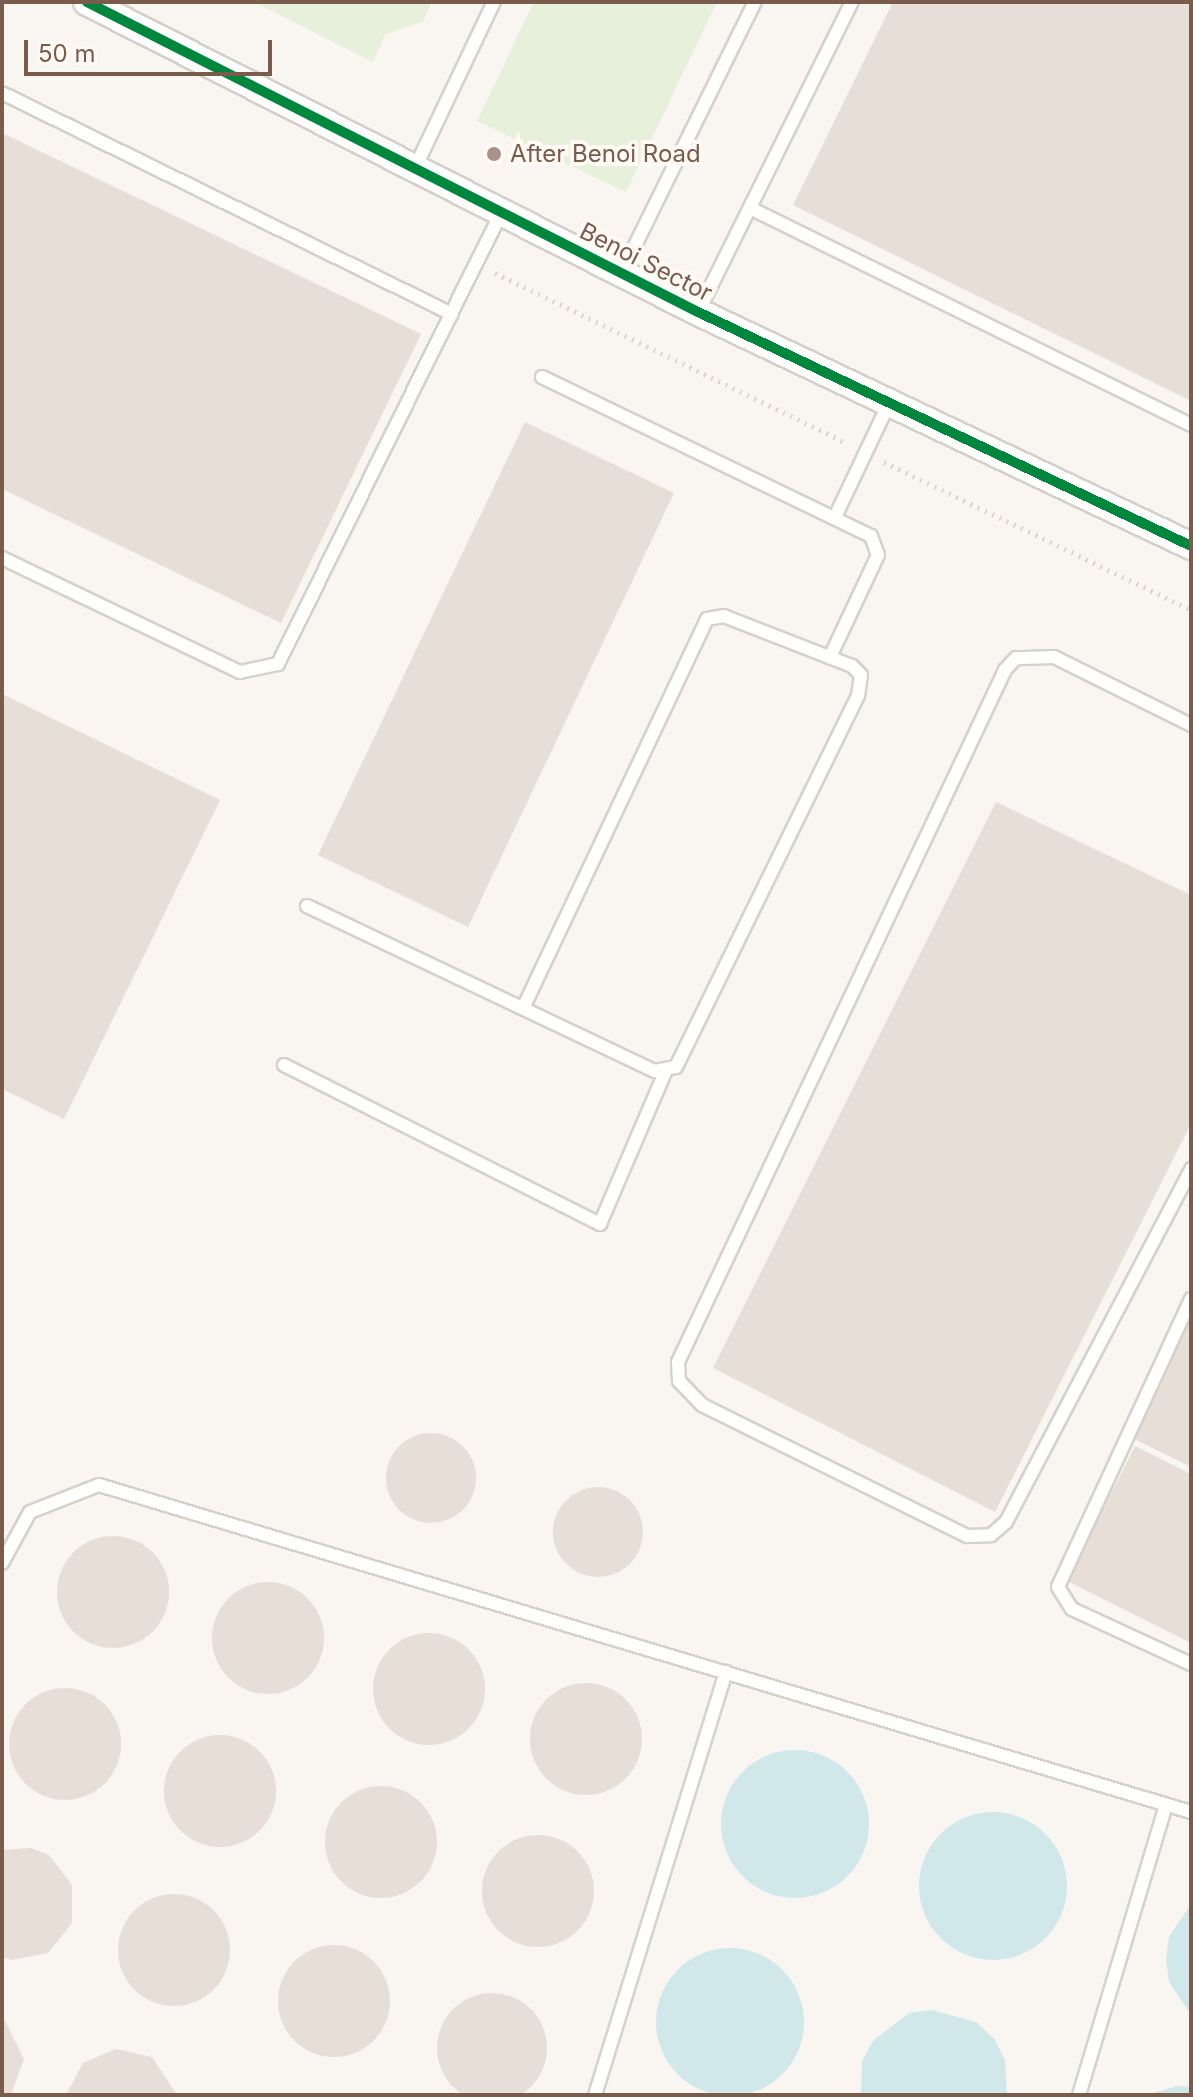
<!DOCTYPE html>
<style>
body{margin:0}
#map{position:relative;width:1193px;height:2097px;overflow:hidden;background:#f9f5f0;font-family:Inter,sans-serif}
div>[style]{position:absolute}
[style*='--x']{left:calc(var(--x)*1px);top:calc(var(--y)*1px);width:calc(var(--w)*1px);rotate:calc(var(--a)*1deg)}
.green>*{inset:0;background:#e7f0db}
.water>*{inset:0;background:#d0e8ea}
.round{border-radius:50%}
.building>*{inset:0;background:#e6ded7}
.path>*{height:5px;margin-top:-2.5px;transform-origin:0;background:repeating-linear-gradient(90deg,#dcd5d0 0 2px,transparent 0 8px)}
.roads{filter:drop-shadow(2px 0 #d7d1cb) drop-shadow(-2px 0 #d7d1cb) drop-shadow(0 2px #d7d1cb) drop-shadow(0 -2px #d7d1cb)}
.service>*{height:12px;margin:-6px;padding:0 6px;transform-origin:6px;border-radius:6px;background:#fefefd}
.minor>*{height:26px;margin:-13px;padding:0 13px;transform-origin:13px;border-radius:13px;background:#fefefd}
.cycleway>*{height:10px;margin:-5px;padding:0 5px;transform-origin:5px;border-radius:5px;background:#00873e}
.dots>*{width:22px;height:22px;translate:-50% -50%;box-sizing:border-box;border:4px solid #fffaf3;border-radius:50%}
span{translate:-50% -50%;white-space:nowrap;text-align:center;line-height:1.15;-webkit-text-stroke:8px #fffaf3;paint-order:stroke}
.poi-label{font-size:24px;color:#7a5c4d}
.left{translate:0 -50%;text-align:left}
.street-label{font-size:24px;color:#7a5c4d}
.frame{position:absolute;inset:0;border:4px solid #7a5c4d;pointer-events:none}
.scale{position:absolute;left:24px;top:40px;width:248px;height:36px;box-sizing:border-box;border:4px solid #7a5c4d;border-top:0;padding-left:10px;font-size:24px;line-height:28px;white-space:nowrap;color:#7a5c4d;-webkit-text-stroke:6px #fffaf3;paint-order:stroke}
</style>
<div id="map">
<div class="green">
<div style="clip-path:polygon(254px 2px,432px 2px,423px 21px,385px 35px,373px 62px)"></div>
<div style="clip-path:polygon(534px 2px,717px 2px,626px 192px,477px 121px)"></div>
</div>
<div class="water">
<div class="round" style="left:721px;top:1750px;width:148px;height:148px"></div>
<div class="round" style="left:919px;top:1812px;width:148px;height:148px"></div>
<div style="clip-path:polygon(1191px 1904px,1191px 2015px,1169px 1982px,1166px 1960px,1169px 1937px)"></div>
<div class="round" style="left:656px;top:1948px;width:148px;height:148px"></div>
<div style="clip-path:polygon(931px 2010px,976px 2022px,994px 2039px,1005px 2060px,1007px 2095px,861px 2095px,862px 2061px,873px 2041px,909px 2013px)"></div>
<div style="clip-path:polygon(1178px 2086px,1191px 2087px,1191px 2095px,1146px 2095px)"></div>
</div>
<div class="building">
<div style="clip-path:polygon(893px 2px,1191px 2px,1191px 401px,793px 205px)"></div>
<div style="clip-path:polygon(2px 133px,421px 334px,281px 623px,2px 489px)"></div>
<div style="clip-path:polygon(525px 422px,674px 493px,468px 927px,318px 855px)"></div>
<div style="clip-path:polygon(2px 694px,220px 800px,64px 1119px,2px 1089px)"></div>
<div style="clip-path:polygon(996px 802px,1191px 895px,1191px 1124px,995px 1512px,713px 1368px)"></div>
<div style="clip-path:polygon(1191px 1317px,1191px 1467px,1132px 1438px)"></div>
<div class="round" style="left:386px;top:1433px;width:90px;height:90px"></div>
<div style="clip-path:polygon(1135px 1446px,1191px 1474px,1191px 1643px,1067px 1581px)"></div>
<div class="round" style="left:553px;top:1487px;width:90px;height:90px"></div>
<div class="round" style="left:57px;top:1536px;width:112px;height:112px"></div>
<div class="round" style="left:212px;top:1582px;width:112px;height:112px"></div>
<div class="round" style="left:373px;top:1633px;width:112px;height:112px"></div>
<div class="round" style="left:530px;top:1683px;width:112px;height:112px"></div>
<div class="round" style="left:9px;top:1688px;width:112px;height:112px"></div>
<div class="round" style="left:164px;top:1735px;width:112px;height:112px"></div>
<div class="round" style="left:325px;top:1786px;width:112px;height:112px"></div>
<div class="round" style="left:482px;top:1835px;width:112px;height:112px"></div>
<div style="clip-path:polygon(31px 1848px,49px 1855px,72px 1885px,72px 1923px,48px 1953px,12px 1960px,2px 1957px,2px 1850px)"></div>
<div class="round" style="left:118px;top:1894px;width:112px;height:112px"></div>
<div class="round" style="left:278px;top:1945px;width:112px;height:112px"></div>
<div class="round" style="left:437px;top:1993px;width:110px;height:110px"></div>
<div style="clip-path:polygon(2px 2015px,24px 2059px,11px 2095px,2px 2095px)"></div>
<div style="clip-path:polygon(116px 2049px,152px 2057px,177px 2095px,66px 2095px,83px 2063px)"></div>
</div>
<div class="path">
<div style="--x:495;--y:273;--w:390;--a:25.8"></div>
<div style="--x:884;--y:462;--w:341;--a:25.7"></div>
</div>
<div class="roads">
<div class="service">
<div style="--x:2;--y:93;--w:501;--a:26.16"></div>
<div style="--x:415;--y:168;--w:184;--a:-64.6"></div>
<div style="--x:750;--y:208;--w:491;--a:26.2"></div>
<div style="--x:622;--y:272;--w:301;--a:-63.8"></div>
<div style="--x:698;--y:312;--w:346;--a:-63.6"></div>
<div style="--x:542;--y:377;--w:365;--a:25.8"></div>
<div style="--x:871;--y:536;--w:20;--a:70"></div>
<div style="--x:878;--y:555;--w:113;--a:115.2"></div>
<div style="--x:835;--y:517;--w:128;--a:-64.6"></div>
<div style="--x:2;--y:558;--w:264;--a:25.6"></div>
<div style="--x:240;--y:672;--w:39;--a:-12"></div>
<div style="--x:278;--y:664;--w:505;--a:-63.69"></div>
<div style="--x:1191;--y:725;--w:153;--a:-153.6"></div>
<div style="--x:1054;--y:657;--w:38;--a:178"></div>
<div style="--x:1016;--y:658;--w:16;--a:133"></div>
<div style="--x:1005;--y:670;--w:765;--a:115.29"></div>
<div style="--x:678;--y:1362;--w:19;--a:87"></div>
<div style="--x:679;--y:1381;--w:33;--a:46"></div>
<div style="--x:702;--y:1405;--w:296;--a:26.3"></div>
<div style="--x:967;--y:1536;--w:24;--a:-2"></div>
<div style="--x:991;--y:1535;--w:20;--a:-41"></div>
<div style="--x:1006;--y:1522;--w:399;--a:-62.3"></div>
<div style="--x:307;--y:906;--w:385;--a:25.4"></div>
<div style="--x:655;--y:1071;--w:21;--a:-11"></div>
<div style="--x:676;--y:1067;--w:413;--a:-63.9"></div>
<div style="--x:858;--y:696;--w:21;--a:-82"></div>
<div style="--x:861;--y:675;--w:13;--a:-135"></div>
<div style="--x:852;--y:666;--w:137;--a:-158.7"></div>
<div style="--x:724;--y:616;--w:17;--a:170"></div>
<div style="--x:707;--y:619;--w:430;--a:115.3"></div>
<div style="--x:284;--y:1065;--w:354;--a:26.7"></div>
<div style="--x:600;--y:1224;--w:165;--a:-66.8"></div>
<div style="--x:1191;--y:1299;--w:317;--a:114.8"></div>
<div style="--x:1058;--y:1587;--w:26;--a:58"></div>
<div style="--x:1072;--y:1609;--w:131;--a:24.8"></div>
<div style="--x:2;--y:1563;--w:58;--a:-61.2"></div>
<div style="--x:30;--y:1512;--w:74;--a:-21.4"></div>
<div style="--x:99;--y:1485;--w:1140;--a:16.67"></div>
<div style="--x:595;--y:2095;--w:443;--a:-72.8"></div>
<div style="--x:1079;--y:2095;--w:303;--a:-73.3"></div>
</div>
<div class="minor">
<div style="--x:87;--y:2;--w:685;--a:26.9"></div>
<div style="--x:698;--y:312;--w:546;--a:25.39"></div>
</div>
</div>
<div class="cycleway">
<div style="--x:87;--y:2;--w:685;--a:26.9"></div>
<div style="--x:698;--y:312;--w:546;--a:25.39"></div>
</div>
<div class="dots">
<div style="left:494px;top:154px;background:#a69286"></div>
</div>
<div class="poi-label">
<span class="left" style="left:510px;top:154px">After Benoi Road</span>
</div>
<div class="street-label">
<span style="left:646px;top:262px;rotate:27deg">Benoi Sector</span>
</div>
<div class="frame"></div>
<div class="scale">50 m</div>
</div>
